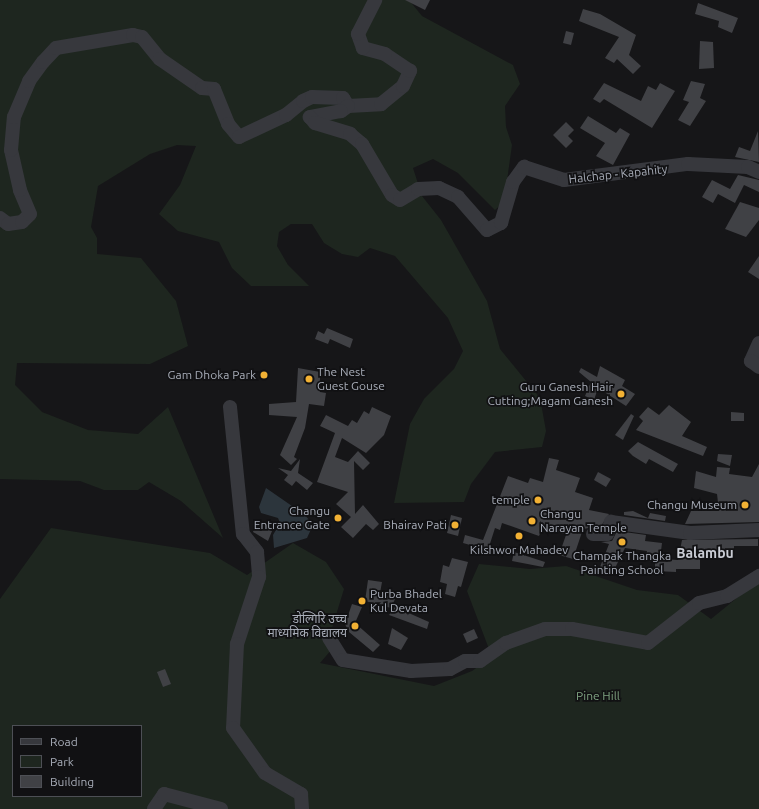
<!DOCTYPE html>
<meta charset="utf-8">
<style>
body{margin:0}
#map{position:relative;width:759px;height:809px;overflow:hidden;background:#161618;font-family:Ubuntu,"Noto Sans Devanagari",sans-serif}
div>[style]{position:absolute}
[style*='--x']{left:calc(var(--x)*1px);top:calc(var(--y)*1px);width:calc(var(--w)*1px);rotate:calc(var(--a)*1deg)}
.green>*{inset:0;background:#1e261f}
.water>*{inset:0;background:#2c353c}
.building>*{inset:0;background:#404145}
.minor>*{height:14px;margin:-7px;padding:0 7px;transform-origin:7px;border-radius:7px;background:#37383d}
.dots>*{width:11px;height:11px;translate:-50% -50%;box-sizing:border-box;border:2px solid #111113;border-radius:50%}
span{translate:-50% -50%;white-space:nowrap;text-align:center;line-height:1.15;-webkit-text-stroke:3.5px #111113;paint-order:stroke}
.street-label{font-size:12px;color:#a8adb8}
.poi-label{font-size:12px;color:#a8adb8}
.left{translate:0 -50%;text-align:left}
.right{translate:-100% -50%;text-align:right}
.park-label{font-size:12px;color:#7fa381}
.quarter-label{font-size:14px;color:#c9ccd4;font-weight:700}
.legend{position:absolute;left:12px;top:725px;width:130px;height:72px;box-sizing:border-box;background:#111113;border:1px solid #4d4f55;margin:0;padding:5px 7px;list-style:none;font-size:12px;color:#a8adb8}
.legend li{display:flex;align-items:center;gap:8px;height:20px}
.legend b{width:20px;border:1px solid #4d4f55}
</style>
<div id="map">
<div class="green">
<div style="clip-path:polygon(0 0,409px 0,422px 16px,513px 65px,520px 84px,505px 106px,506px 127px,512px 145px,504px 202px,495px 210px,458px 173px,433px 159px,413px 168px,422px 196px,441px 220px,487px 301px,500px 349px,540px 398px,546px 431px,542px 447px,495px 452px,471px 484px,464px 502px,394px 503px,410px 424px,424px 399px,454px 369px,463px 351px,448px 318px,395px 256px,370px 248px,358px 257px,342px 254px,324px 243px,312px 224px,291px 224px,279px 232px,277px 246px,288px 265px,309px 286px,251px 286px,232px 268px,219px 242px,178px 231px,159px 214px,180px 185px,196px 146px,177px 145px,150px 154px,98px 186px,91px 227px,97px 238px,97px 254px,141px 258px,176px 301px,188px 346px,150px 364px,17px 363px,15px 385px,42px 412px,88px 430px,138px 434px,168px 407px,223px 538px,181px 501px,149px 482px,138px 490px,104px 490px,80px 481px,0 479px)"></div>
<div style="clip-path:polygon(evenodd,51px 528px,210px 553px,247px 575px,293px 543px,326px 562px,344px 589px,329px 638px,332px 649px,320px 663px,434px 686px,472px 671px,492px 657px,467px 591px,479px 564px,530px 569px,566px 566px,637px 590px,678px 595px,711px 619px,759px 580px,759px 809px,0 809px,0 599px,51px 528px,13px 726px,141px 726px,141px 796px,13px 796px,13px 726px)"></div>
</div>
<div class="water">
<div style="clip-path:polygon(266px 488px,305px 515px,313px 525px,307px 538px,274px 548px,273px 535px,280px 523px,278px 518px,261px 513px,259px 507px)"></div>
</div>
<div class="building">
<div style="clip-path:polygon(405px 0,430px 0,425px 10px)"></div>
<div style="clip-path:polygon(698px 3px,738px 18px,732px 33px,718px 27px,719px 21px,695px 14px)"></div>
<div style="clip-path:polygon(583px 9px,600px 14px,636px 35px,629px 55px,641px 66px,633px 74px,617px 59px,614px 63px,605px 58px,619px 37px,579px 21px)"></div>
<div style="clip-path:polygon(566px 31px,574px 33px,571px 45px,563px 43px)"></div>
<div style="clip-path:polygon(700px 41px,713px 42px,714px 68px,699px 69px)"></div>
<div style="clip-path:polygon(691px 81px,705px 84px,700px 98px,706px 101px,690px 126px,678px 120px,689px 102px,683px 100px)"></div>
<div style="clip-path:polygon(604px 83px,641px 101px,648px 86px,656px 90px,660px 83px,675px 91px,652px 128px,604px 99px,600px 103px,593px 99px)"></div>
<div style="clip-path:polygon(588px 116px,616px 133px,620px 128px,630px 134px,613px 165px,596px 156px,605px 143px,580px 128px)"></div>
<div style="clip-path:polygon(566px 122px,574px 130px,568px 136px,573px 141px,566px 148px,553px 135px)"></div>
<div style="clip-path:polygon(758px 131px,759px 162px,735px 157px,739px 147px,750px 151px)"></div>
<div style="clip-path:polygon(738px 175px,759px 180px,759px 192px,744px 185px,735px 203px,718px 194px,713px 203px,702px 197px,712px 180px,730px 189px)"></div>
<div style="clip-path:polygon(740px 202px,759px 208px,759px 220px,746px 237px,725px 229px)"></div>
<div style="clip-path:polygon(759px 256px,759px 279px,748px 272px)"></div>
<div style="clip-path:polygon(327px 328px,353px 339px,350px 348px,330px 339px,328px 344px,315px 339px,318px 331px,324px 334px)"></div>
<div style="clip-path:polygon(600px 366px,625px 380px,622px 386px,635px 394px,626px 406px,598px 388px,594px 400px,585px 396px,591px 382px,579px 372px,581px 368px,597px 377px)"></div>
<div style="clip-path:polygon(298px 368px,320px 372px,320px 392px,326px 393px,324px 406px,309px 404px,305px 428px,294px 457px,297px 459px,291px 465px,280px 455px,297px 417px,269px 415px,269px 404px,296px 402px)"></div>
<div style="clip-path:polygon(669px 405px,691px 422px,682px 436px,707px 447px,703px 456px,636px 430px,643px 421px,639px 417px,648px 407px,659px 415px)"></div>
<div style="clip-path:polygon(372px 407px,391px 416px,384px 435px,366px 453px,342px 438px,335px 457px,348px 462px,358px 451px,370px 463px,363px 470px,354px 461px,355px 514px,363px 505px,379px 524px,373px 530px,366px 524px,353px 538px,341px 527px,351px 517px,336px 504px,348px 492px,317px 482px,335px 433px,320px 426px,326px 415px,348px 426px,352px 420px,357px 423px,364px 411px,369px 414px)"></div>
<div style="clip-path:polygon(731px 412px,744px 413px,744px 421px,731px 421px)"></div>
<div style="clip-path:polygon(631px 414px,634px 416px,623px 440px,615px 435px)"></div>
<div style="clip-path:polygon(638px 442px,678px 464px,673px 472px,649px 459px,646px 464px,633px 456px,628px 451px)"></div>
<div style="clip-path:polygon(718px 454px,732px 455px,730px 466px,717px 461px)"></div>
<div style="clip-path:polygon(549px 458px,559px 460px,556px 470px,580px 478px,575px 492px,593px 498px,589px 510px,609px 514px,601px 526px,583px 529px,573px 559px,559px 555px,566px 535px,543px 526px,539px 536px,502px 523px,500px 530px,495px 528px,488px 550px,463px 543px,465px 535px,483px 540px,508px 476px,528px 483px,530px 478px,543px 482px)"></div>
<div style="clip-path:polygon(300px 459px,298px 473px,313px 483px,307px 490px,296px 481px,292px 486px,284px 480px,288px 475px,278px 468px,291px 471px)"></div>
<div style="clip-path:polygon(759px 464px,759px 522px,685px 524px,691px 511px,719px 511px,717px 494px,694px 488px,696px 471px,716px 477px,717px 467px,730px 468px,729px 474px,752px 477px)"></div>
<div style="clip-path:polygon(598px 472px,611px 479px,606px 487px,594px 480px)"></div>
<div style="clip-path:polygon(633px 511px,648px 518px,650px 513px,666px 516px,665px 521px,624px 515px,624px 512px)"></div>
<div style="clip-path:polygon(451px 515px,462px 518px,458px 536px,447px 533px)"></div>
<div style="clip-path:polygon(256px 523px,272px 531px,268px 541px,253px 532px)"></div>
<div style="clip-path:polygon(617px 531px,646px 535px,645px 541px,662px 543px,660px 559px,678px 560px,682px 540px,758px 539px,758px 546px,734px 546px,734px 552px,700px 556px,700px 569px,676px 569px,676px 572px,655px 571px,655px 562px,645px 561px,647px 551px,625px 548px,613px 572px,600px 567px,609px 544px,601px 542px,612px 541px)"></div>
<div style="clip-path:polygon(514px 552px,545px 562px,543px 567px,512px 561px)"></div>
<div style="clip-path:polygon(452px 558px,468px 562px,461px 587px,458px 586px,455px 597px,445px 594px,447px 584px,440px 582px,443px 565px,449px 567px)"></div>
<div style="clip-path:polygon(368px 580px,382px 582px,380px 593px,395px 599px,391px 608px,365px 601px)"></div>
<div style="clip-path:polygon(352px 604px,362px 607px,355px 623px,380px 645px,373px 652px,349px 632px,345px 624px)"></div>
<div style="clip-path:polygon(395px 607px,429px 622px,427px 629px,389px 615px)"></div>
<div style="clip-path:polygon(392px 628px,408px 638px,401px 650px,388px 644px)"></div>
<div style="clip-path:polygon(474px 629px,478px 638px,467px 643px,463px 634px)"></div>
<div style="clip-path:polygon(165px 669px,171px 684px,163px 687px,157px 672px)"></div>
</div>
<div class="minor">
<div style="--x:348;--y:106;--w:33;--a:-3"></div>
<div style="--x:381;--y:104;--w:28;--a:-39"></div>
<div style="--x:403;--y:86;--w:17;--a:-65"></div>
<div style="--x:410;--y:71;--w:30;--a:-146"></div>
<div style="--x:385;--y:54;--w:23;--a:-165"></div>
<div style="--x:363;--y:48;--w:15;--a:-110"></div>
<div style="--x:358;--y:34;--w:38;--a:-63"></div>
<div style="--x:0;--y:218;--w:10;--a:37"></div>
<div style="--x:8;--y:224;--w:14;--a:-8"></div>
<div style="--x:22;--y:222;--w:11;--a:-45"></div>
<div style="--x:30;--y:214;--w:26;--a:-113"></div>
<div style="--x:20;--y:190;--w:41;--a:-102.7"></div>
<div style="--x:11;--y:150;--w:33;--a:-85"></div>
<div style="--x:14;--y:117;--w:39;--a:-67"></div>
<div style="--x:29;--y:81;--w:24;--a:-54"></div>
<div style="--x:43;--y:62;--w:19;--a:-47"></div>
<div style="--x:56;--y:48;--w:78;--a:-9.6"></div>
<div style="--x:133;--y:35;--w:9;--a:13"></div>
<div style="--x:142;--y:37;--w:28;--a:51"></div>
<div style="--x:160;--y:59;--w:51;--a:34.6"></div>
<div style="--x:202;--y:88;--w:12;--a:5"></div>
<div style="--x:214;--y:89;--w:38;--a:68"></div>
<div style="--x:228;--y:124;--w:17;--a:50"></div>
<div style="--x:239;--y:137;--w:52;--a:-25.1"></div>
<div style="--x:286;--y:115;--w:22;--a:-39"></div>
<div style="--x:303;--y:101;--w:10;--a:-24"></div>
<div style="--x:312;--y:97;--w:31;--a:2"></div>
<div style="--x:343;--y:98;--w:9;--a:58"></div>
<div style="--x:348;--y:106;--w:9;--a:144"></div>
<div style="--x:341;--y:111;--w:32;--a:169"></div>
<div style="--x:310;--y:117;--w:8;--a:50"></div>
<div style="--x:315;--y:123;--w:37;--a:17"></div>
<div style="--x:350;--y:134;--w:16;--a:40"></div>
<div style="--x:362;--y:144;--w:59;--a:59.5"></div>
<div style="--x:392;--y:195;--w:9;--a:32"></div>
<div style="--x:400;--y:200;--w:21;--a:-31"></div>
<div style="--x:418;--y:189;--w:21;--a:-3"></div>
<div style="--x:439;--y:188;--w:21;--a:25"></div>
<div style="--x:458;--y:197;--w:44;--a:48.7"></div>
<div style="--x:487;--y:230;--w:16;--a:-27"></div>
<div style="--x:501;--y:223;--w:43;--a:-73.7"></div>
<div style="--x:513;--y:182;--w:19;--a:-54"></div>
<div style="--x:524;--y:167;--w:42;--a:18"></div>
<div style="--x:564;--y:180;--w:125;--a:-7.4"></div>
<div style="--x:688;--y:164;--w:60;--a:2.9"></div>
<div style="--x:748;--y:167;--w:12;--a:24"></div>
<div style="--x:759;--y:343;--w:20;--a:114"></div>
<div style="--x:751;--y:361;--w:10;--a:37"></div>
<div style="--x:230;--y:407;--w:128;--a:84.2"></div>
<div style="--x:243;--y:534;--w:23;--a:52"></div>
<div style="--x:257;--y:552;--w:25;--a:85"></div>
<div style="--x:259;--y:577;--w:71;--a:108.2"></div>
<div style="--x:237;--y:644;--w:84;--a:92.7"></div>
<div style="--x:233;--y:728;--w:55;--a:54.6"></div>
<div style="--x:265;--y:773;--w:42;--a:30.3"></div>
<div style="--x:301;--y:794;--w:15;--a:86"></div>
<div style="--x:593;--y:534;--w:14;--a:0"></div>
<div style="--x:607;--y:534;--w:13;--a:-72"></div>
<div style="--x:611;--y:522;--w:80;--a:7.9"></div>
<div style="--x:690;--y:533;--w:69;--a:-2.5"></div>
<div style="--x:329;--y:638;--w:26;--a:58"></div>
<div style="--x:343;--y:660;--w:69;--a:9.2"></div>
<div style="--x:411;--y:671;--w:39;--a:-3"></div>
<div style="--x:450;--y:669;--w:17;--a:-28"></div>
<div style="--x:465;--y:661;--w:15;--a:0"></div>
<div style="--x:480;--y:661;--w:32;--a:-35"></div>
<div style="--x:506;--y:643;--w:41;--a:-19.7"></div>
<div style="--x:545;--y:629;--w:27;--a:0"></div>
<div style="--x:572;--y:629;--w:77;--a:10.4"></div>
<div style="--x:648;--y:643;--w:65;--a:-38.1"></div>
<div style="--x:699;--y:603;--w:29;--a:-14"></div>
<div style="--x:727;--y:596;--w:38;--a:-32"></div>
<div style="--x:154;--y:809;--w:18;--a:-56"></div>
<div style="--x:164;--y:794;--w:59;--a:14.7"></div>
</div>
<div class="dots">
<div style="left:264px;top:375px;background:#f2b134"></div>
<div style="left:309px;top:379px;background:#f2b134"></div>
<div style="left:621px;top:394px;background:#f2b134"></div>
<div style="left:538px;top:500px;background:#f2b134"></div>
<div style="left:745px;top:505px;background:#f2b134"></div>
<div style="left:338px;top:518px;background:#f2b134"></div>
<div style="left:532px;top:521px;background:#f2b134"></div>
<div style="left:455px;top:525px;background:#f2b134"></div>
<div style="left:519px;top:536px;background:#f2b134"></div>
<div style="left:622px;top:542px;background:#f2b134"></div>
<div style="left:362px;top:601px;background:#f2b134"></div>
<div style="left:355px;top:626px;background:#f2b134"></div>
</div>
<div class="street-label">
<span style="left:618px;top:174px;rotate:-6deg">Halchap - Kapahity</span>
</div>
<div class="poi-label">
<span class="left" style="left:317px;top:379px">The Nest<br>Guest Gouse</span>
<span class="right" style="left:256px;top:375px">Gam Dhoka Park</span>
<span class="right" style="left:613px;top:394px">Guru Ganesh Hair<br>Cutting;Magam Ganesh</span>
<span class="right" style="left:530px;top:500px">temple</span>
<span class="right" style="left:737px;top:505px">Changu Museum</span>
<span class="right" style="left:330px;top:518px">Changu<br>Entrance Gate</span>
<span class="left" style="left:540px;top:521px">Changu<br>Narayan Temple</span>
<span class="right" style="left:447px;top:525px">Bhairav Pati</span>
<span style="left:519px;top:550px">Kilshwor Mahadev</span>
<span style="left:622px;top:563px">Champak Thangka<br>Painting School</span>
<span class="left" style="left:370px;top:601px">Purba Bhadel<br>Kul Devata</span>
<span class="right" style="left:347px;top:626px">डोल्गिरि उच्च<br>माध्यमिक विद्यालय</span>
</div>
<div class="park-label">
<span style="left:598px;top:696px">Pine Hill</span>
</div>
<div class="quarter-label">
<span style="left:705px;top:553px">Balambu</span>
</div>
<ul class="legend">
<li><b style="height:5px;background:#37383d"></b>Road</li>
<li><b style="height:11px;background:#1e261f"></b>Park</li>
<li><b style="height:11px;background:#404145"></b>Building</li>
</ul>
</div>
